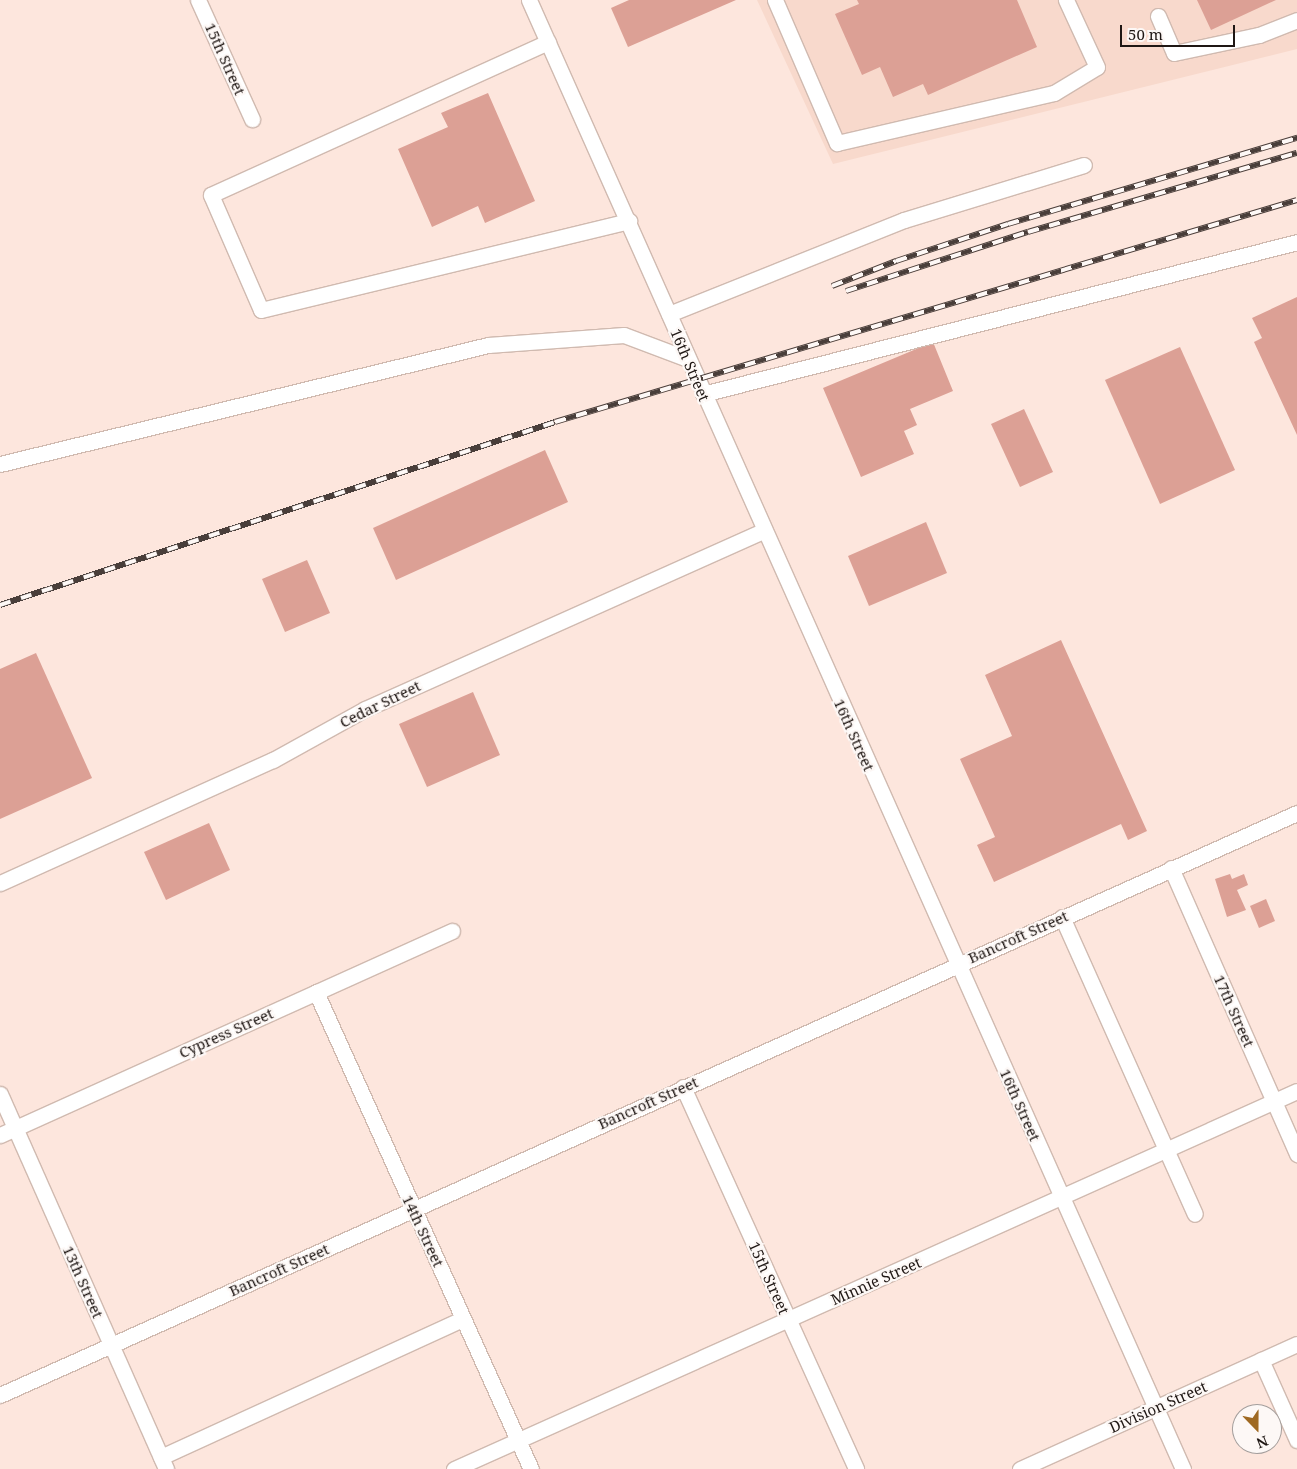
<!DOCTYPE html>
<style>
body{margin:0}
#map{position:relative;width:1297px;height:1469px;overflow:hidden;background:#fde6dd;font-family:"Noto Serif",serif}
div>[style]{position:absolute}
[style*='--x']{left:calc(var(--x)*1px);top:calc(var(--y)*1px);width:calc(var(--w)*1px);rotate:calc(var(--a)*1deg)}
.built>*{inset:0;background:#f8d9cc}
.building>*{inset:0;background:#dca095}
.roads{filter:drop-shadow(1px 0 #d0bab0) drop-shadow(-1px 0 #d0bab0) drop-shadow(0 1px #d0bab0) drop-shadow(0 -1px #d0bab0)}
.minor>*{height:15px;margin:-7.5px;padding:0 7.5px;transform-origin:7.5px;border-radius:7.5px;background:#fff}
.rail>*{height:5.5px;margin-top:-2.75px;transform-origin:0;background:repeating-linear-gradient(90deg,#fdf8f6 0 11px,#493e3a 0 22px);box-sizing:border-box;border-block:1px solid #493e3a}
span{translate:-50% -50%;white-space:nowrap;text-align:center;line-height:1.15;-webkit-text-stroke:4.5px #fdf8f6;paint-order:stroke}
.street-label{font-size:15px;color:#1f1714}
.north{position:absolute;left:1232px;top:1404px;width:50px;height:50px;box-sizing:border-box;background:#fdf8f6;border:1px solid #a49e9c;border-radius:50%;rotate:158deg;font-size:14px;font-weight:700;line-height:20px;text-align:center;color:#1f1714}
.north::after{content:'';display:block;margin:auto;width:18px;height:22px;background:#9f6922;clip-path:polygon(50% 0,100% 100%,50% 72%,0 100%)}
.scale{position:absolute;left:1120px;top:25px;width:115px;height:22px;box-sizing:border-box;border:2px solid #1f1714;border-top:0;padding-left:6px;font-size:15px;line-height:18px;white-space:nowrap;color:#1f1714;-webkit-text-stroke:4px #fdf8f6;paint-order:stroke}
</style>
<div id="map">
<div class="built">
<div style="clip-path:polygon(757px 0,1297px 0,1297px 49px,833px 164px)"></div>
</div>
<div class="building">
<div style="clip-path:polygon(629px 0,736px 0,628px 47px,611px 8px)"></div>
<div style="clip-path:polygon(857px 0,1017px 0,1037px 47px,928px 95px,923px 84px,893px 97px,880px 67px,862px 75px,835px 14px,859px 4px)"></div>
<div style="clip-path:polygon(1197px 0,1276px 0,1211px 30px)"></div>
<div style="clip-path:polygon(488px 93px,535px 201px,485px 223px,478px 206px,432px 227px,398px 149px,448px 127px,441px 113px)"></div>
<div style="clip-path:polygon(1297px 297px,1297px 435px,1254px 342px,1262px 338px,1252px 318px)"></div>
<div style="clip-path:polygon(933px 342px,953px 391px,910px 409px,917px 425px,904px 431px,914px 454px,861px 477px,823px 388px)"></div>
<div style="clip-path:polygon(1180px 347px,1235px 470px,1160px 504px,1105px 380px)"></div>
<div style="clip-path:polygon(1024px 409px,1053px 472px,1020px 487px,991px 424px)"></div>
<div style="clip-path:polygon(545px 450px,568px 502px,396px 580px,373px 528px)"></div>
<div style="clip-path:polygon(926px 522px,947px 573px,869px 606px,848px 556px)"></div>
<div style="clip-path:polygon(307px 560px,330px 613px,285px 632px,262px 579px)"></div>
<div style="clip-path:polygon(1061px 640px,1147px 831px,1128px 840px,1121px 824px,994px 882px,977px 845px,995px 837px,960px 759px,1012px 736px,985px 675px)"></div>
<div style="clip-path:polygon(36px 653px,92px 778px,0 819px,0 669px)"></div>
<div style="clip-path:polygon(473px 692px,500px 755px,427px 787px,399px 724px)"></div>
<div style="clip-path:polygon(209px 823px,230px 870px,166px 900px,144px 852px)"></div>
<div style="clip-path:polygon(1230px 874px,1232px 879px,1244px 874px,1248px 885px,1237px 890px,1246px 910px,1227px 917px,1215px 879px)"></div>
<div style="clip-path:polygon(1266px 899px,1275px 921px,1259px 928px,1250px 906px)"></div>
</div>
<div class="roads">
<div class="minor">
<div style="--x:198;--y:0;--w:131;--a:65.6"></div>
<div style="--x:529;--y:0;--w:1608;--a:66"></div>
<div style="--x:775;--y:0;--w:156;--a:66.6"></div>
<div style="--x:837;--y:143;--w:223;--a:-13"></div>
<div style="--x:1054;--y:93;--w:50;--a:-31.2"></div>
<div style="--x:1097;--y:67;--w:74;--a:-114.8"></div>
<div style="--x:1158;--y:16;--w:40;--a:66.6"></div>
<div style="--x:1174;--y:53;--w:87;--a:-12"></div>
<div style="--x:1259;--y:35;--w:41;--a:-21.5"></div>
<div style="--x:548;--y:42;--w:370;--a:155.6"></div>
<div style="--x:211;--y:195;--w:125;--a:66.5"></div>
<div style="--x:261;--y:310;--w:379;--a:-13.6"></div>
<div style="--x:669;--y:314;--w:253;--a:-21.8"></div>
<div style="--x:904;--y:220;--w:188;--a:-17"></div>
<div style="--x:703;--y:394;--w:613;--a:-14.35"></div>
<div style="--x:0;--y:464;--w:502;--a:-13.7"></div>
<div style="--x:488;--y:345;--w:136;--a:-4.2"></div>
<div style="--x:624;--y:335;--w:68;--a:20.6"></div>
<div style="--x:1171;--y:868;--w:313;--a:66.2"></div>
<div style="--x:0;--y:883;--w:299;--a:-24.3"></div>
<div style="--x:273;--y:760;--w:105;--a:-29"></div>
<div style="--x:365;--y:709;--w:436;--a:-24.1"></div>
<div style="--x:1062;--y:917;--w:325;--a:65.9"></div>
<div style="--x:316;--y:992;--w:523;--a:65.74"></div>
<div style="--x:683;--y:1087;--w:419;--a:65.6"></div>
<div style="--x:0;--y:1094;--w:410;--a:66.1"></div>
<div style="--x:0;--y:1135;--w:496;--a:-24.3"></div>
<div style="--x:1261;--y:1360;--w:88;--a:65.8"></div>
<div style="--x:0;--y:1395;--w:1422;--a:-24.17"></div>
<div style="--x:161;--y:1457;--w:332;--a:-24.6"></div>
<div style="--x:454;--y:1469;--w:924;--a:-24.15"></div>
<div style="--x:1020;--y:1469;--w:304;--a:-24.3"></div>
</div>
</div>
<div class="rail">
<div style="--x:832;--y:286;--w:69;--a:-21.3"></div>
<div style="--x:896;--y:261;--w:118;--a:-18.3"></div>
<div style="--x:1008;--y:224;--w:302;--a:-16.6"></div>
<div style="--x:846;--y:291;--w:191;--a:-18"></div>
<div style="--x:1028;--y:232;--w:280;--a:-16.4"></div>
<div style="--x:0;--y:605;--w:584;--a:-18.25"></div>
<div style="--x:555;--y:422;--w:774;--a:-16.66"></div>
</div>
<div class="street-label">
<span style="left:225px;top:59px;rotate:66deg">15th Street</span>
<span style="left:690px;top:365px;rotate:67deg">16th Street</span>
<span style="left:380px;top:704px;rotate:-26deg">Cedar Street</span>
<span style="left:854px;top:735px;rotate:66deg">16th Street</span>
<span style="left:1018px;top:937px;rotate:-24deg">Bancroft Street</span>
<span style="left:1234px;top:1011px;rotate:66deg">17th Street</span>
<span style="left:226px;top:1033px;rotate:-24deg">Cypress Street</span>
<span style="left:648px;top:1103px;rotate:-24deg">Bancroft Street</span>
<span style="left:1020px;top:1105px;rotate:66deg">16th Street</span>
<span style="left:423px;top:1231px;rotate:65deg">14th Street</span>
<span style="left:279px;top:1270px;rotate:-24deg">Bancroft Street</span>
<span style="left:769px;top:1278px;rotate:66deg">15th Street</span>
<span style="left:876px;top:1281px;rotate:-24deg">Minnie Street</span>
<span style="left:83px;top:1282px;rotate:66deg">13th Street</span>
<span style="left:1158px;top:1407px;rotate:-24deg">Division Street</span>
</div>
<div class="north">N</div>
<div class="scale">50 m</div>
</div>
